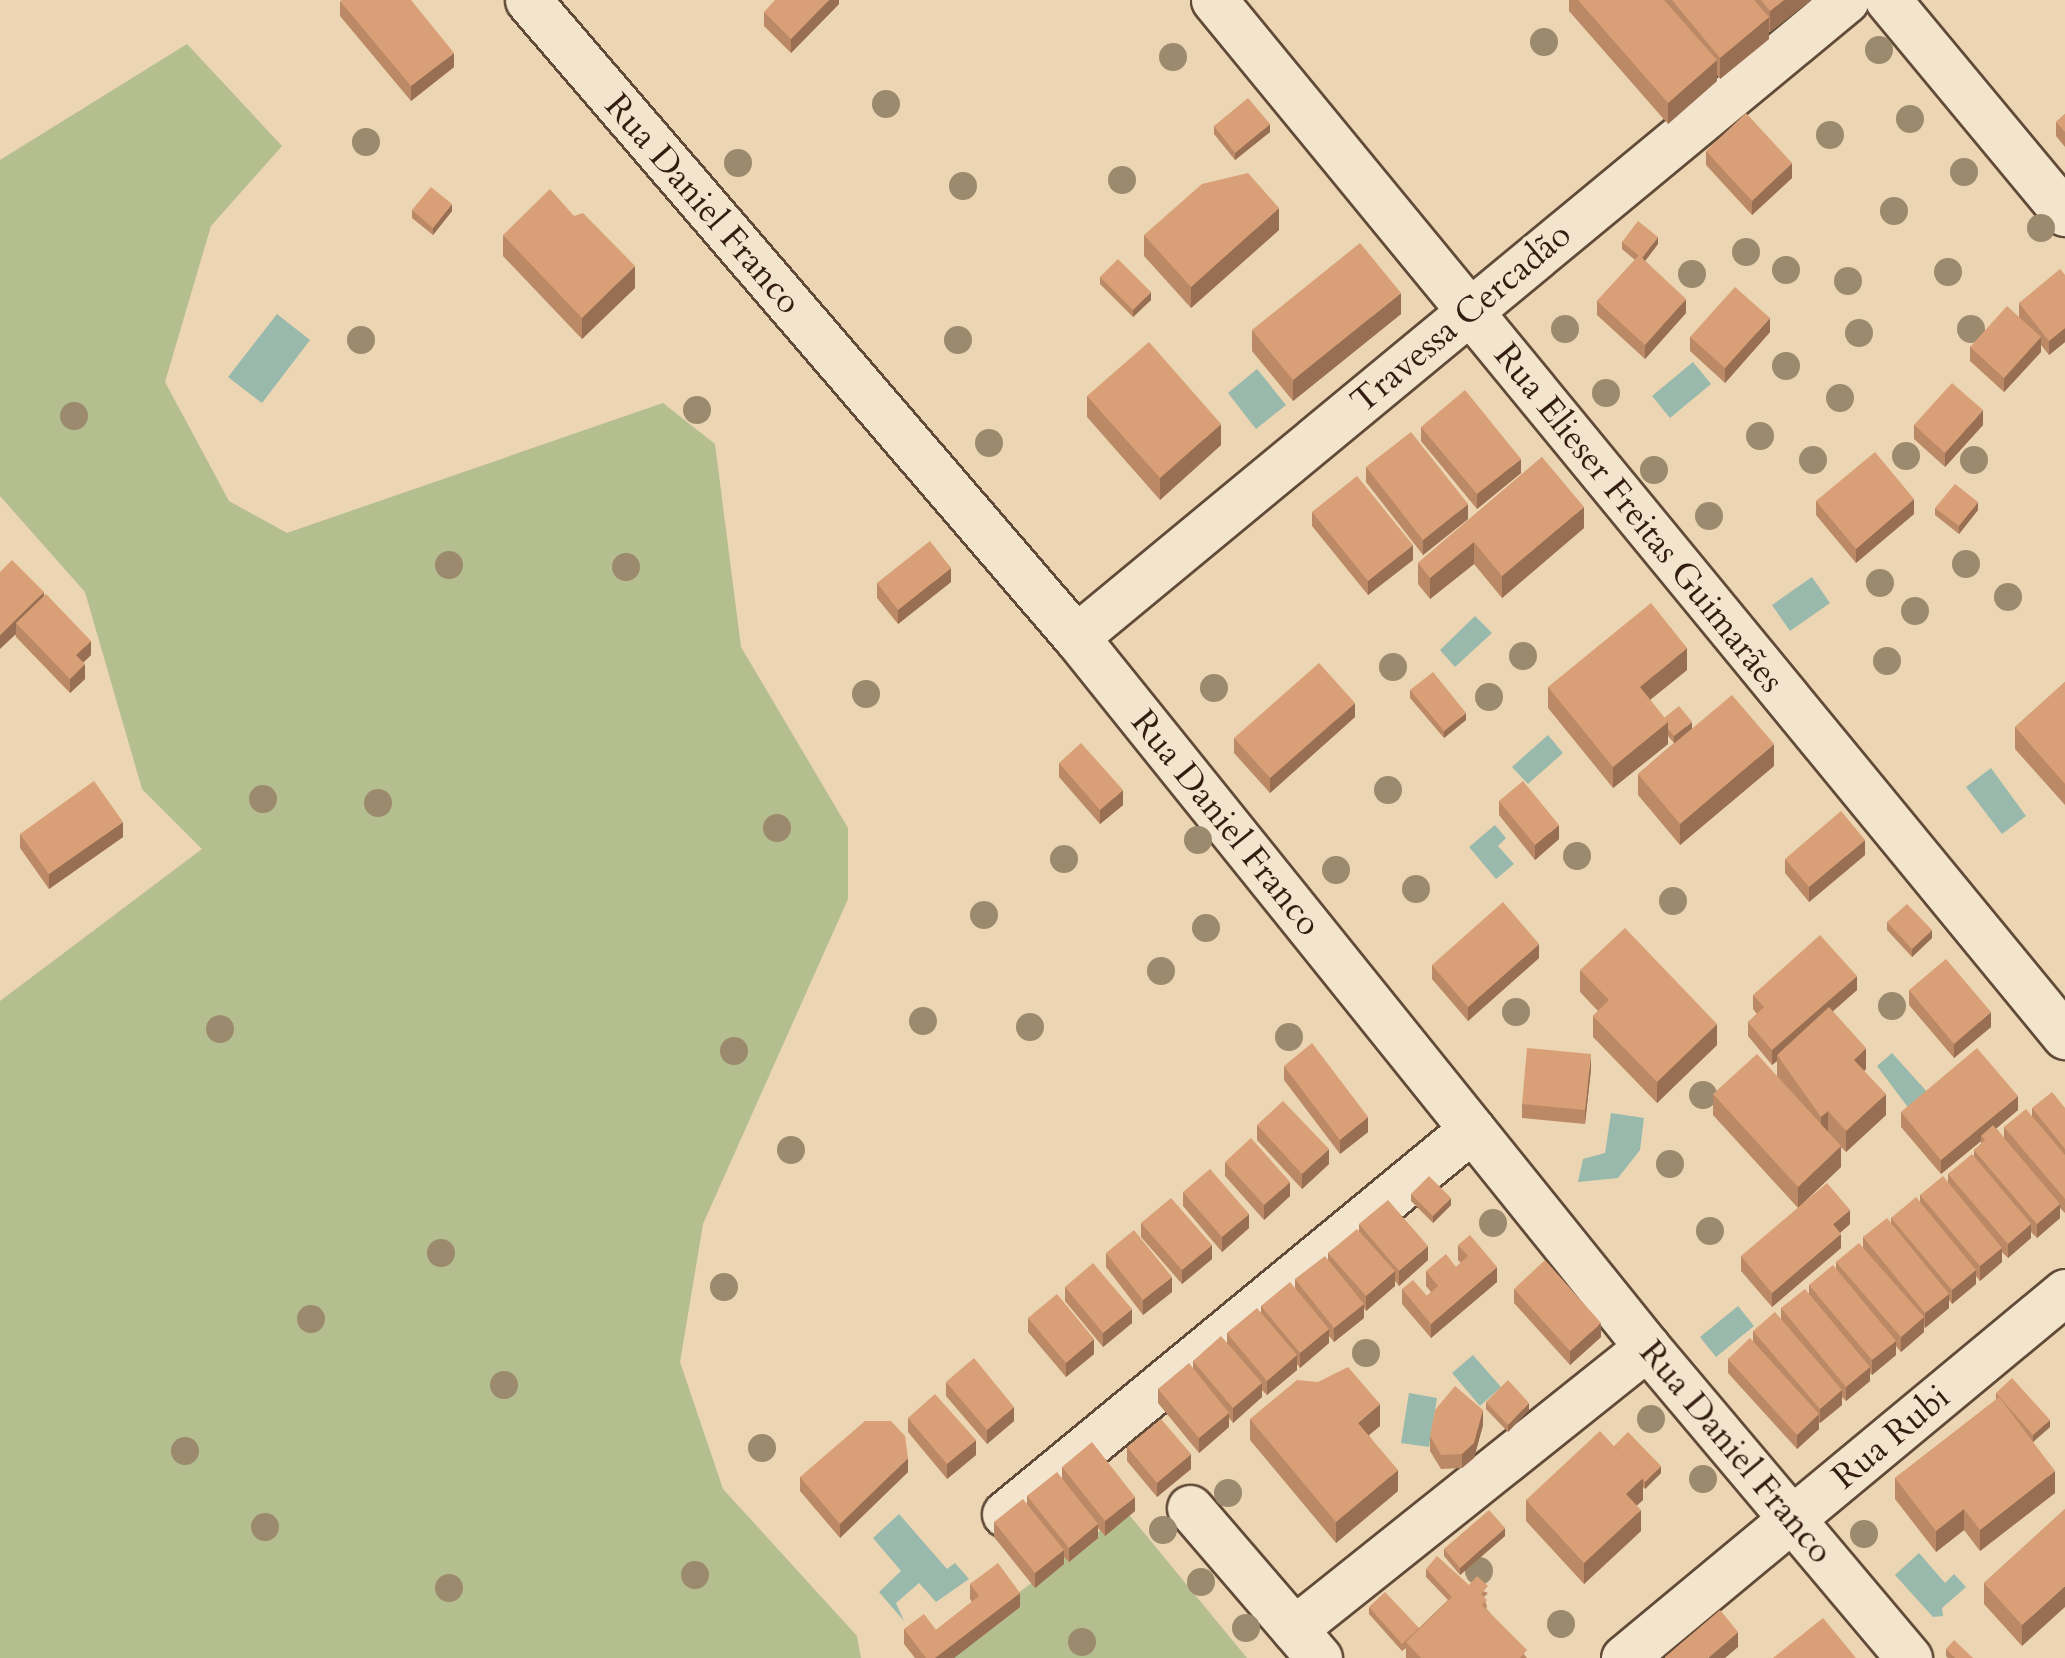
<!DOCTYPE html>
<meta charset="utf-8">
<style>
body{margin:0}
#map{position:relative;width:2065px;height:1658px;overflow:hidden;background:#ecd5b2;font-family:Cardo,serif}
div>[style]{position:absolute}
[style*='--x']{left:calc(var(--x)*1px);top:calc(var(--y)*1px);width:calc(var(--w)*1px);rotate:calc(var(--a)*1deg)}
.green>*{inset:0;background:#b4be8f}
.water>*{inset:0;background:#99b9ac}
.roads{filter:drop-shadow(2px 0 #614a38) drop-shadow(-2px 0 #614a38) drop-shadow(0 2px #614a38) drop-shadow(0 -2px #614a38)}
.minor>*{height:45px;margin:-22.5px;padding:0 22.5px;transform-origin:22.5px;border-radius:22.5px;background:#f3e4cd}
.trees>*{width:28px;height:28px;margin:-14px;border-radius:50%;background:#9c8a6e}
.wall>*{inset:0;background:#bb8966}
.shaded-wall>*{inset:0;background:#986f53}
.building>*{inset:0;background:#d99f77}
span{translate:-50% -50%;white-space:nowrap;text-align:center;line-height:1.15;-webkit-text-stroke:8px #f3e4cd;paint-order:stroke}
.street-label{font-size:35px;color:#331c10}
</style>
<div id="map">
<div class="green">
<div style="clip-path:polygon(187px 44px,282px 146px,211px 226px,165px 382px,229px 501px,287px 533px,663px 403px,715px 444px,741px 647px,848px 828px,848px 899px,703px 1224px,680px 1362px,723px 1489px,857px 1636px,861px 1658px,0 1658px,0 1001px,202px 849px,142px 789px,85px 592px,0 496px,0 160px)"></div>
<div style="clip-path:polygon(1126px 1511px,1247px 1658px,933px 1658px)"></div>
</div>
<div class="water">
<div style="clip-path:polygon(277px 314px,310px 340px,262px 403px,228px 377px)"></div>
<div style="clip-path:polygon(1693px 362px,1711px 384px,1670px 418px,1652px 396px)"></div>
<div style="clip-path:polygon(1257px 369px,1286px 405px,1256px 429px,1228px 393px)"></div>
<div style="clip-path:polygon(1812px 577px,1830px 603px,1790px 631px,1772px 605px)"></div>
<div style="clip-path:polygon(1475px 616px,1492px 633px,1455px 667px,1440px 650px)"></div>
<div style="clip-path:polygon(1548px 735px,1563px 753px,1528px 784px,1512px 767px)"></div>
<div style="clip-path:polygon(1991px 768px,2026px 816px,2002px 834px,1966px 787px)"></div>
<div style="clip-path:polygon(1495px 825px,1506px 838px,1498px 846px,1514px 864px,1496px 879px,1469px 847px)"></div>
<div style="clip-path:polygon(1892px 1053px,1929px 1094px,1910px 1110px,1877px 1066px)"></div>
<div style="clip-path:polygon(1611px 1113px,1644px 1118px,1640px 1150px,1618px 1178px,1578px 1182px,1583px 1159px,1605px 1153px)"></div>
<div style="clip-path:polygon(1738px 1306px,1754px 1326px,1716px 1357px,1700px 1337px)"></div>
<div style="clip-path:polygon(1473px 1355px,1501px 1387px,1480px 1406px,1452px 1373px)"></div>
<div style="clip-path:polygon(1409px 1393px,1437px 1398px,1429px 1447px,1401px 1443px)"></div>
<div style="clip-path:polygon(899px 1514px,947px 1569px,955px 1563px,969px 1579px,936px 1602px,919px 1583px,896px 1603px,904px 1621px,879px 1592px,901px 1571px,873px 1538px)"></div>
<div style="clip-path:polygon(1919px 1553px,1945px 1583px,1954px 1574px,1966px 1587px,1942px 1608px,1943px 1616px,1933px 1617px,1895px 1575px)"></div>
</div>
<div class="roads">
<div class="minor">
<div style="--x:528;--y:0;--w:840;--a:49.3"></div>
<div style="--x:1076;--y:637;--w:911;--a:51.19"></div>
<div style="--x:1647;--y:1347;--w:407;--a:49.9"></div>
<div style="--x:1214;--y:0;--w:1341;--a:50.6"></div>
<div style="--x:1888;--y:0;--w:277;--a:50.3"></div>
<div style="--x:1076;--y:637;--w:999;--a:-39.6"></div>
<div style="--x:1190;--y:1508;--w:198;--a:49.3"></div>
<div style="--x:1005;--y:1514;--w:605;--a:-39.5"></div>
<div style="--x:1294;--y:1629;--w:452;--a:-38.6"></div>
<div style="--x:1624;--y:1658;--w:573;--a:-39.69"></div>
</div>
</div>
<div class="trees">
<div style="left:1544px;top:42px"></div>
<div style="left:1879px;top:50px"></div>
<div style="left:1173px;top:57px"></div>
<div style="left:886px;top:104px"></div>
<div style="left:1910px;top:119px"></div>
<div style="left:1830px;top:135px"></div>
<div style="left:366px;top:142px"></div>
<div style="left:738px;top:163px"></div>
<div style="left:1964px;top:172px"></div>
<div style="left:1122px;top:180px"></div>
<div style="left:963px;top:186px"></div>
<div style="left:1894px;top:211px"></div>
<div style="left:2041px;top:228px"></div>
<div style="left:1746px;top:252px"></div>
<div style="left:1786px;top:270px"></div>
<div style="left:1948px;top:272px"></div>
<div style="left:1692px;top:274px"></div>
<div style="left:1848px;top:281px"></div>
<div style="left:1565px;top:329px"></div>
<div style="left:1971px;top:329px"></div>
<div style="left:1859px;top:333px"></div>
<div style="left:361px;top:340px"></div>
<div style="left:958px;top:340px"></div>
<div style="left:1786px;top:366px"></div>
<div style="left:1606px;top:393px"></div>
<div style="left:1840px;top:398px"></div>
<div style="left:697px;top:410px"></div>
<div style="left:74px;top:416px"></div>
<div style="left:1760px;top:436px"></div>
<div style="left:989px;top:443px"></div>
<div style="left:1906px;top:456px"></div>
<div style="left:1813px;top:460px"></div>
<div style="left:1974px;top:460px"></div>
<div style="left:1654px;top:470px"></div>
<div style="left:1709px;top:516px"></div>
<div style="left:1966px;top:564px"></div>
<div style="left:449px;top:565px"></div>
<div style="left:626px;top:567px"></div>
<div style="left:1880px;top:583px"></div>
<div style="left:2008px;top:597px"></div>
<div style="left:1915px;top:611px"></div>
<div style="left:1523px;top:656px"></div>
<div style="left:1887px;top:661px"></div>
<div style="left:1393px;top:667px"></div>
<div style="left:1214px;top:688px"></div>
<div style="left:866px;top:694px"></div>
<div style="left:1489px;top:697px"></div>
<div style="left:1388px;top:790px"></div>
<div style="left:263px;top:799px"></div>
<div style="left:378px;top:803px"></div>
<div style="left:777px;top:828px"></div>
<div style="left:1198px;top:840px"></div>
<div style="left:1577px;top:856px"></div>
<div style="left:1064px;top:859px"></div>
<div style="left:1336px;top:870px"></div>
<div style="left:1416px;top:889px"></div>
<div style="left:1673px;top:901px"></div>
<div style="left:984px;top:915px"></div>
<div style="left:1206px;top:928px"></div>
<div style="left:1161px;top:971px"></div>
<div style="left:1892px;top:1006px"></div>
<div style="left:1516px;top:1012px"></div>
<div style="left:923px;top:1021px"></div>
<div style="left:1030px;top:1027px"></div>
<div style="left:220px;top:1029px"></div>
<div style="left:1289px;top:1037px"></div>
<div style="left:734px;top:1051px"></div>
<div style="left:1703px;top:1095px"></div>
<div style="left:791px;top:1150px"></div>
<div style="left:1670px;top:1164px"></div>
<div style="left:1493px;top:1223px"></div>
<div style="left:1710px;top:1231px"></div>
<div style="left:441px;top:1253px"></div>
<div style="left:724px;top:1287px"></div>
<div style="left:311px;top:1319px"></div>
<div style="left:1366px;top:1353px"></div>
<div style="left:504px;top:1385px"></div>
<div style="left:1651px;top:1419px"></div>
<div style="left:762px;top:1448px"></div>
<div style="left:185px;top:1451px"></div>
<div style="left:1703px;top:1479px"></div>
<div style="left:1228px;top:1493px"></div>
<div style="left:265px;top:1527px"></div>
<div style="left:1163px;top:1530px"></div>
<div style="left:1864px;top:1534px"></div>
<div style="left:1479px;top:1571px"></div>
<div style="left:695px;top:1575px"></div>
<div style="left:1201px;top:1582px"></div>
<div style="left:449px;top:1588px"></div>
<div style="left:1561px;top:1624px"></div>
<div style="left:1246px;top:1628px"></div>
<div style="left:1082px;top:1642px"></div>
</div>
<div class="wall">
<div style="clip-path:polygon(839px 0,839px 4px,791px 53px,764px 26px,764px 12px)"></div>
<div style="clip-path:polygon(1569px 0,1811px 0,1770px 32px,1769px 31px,1769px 39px,1720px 79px,1717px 75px,1717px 81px,1668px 124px,1569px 11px)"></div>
<div style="clip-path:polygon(340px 1px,454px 67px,411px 101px,340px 16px)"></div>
<div style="clip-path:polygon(2065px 114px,2065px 147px,2056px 136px,2056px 122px)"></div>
<div style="clip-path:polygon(1214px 126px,1270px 132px,1235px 160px,1214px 134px)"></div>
<div style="clip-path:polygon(1706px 151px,1792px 178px,1752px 215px,1706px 165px)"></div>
<div style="clip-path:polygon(412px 210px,452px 211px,433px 235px,412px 218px)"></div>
<div style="clip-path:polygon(1279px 230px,1191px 308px,1144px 256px,1144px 235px)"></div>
<div style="clip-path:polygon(503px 235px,635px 288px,582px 339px,503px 256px)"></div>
<div style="clip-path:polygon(1622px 242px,1658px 244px,1645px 261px,1686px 313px,1645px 359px,1597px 315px,1597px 301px,1635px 260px,1622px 249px)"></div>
<div style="clip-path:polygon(2065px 275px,2065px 342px,2049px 355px,2041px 345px,2041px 352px,2004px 392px,1970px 361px,1970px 347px,2019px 317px,2019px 303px)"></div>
<div style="clip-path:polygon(1100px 277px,1151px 300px,1133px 317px,1100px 284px)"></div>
<div style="clip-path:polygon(1401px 314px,1293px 401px,1252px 351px,1252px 330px)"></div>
<div style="clip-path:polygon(1770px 332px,1725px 383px,1690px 351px,1690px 337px)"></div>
<div style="clip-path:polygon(1087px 396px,1221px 445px,1160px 500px,1087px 417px)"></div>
<div style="clip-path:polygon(1914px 425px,1983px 425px,1945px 467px,1914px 439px)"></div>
<div style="clip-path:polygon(1421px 427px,1521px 473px,1477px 509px,1421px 441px)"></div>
<div style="clip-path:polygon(1542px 457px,1584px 528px,1502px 598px,1474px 564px,1430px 599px,1418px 584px,1418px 563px)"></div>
<div style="clip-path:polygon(1366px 467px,1468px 519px,1423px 555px,1366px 482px)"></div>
<div style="clip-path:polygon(1816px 501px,1914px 514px,1856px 563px,1816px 515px)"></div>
<div style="clip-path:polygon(1935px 508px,1978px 510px,1959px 534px,1935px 515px)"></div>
<div style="clip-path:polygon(1312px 512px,1413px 560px,1368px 595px,1312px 526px)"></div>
<div style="clip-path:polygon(0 572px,44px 596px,91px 655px,83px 663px,85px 679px,70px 693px,16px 637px)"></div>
<div style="clip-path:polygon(951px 582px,898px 624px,877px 598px,877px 583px)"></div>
<div style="clip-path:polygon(1687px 670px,1650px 700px,1664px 718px,1774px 766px,1680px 845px,1638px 795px,1638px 774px,1674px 743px,1668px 736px,1668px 744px,1613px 788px,1548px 708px,1548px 687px)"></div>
<div style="clip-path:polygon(2065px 682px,2065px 805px,2015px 749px,2015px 727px)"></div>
<div style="clip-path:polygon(1410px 690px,1466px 720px,1444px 738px,1410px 698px)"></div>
<div style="clip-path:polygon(1355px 717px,1270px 793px,1234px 753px,1234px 738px)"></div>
<div style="clip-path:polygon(1059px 763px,1123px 805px,1100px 824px,1059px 777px)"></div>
<div style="clip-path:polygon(1499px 801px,1559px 839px,1535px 860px,1499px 815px)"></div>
<div style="clip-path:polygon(20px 834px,123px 837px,49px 889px,20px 848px)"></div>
<div style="clip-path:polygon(1865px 855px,1809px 902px,1785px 873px,1785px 859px)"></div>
<div style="clip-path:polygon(1887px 922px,1932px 938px,1912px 957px,1887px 930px)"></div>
<div style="clip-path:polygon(1539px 958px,1468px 1021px,1432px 979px,1432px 965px)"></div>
<div style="clip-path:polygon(1580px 970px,1717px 1045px,1657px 1103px,1593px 1037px,1593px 1016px,1598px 1011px,1580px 992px)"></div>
<div style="clip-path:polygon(1857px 990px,1833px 1011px,1866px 1069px,1864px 1071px,1886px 1115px,1846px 1152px,1841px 1147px,1841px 1167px,1798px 1208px,1713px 1115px,1713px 1094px,1777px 1076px,1777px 1061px,1772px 1065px,1748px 1036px,1748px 1022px,1757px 1014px,1753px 1009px,1753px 995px)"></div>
<div style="clip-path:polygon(1909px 990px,1991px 1027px,1954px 1058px,1909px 1005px)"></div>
<div style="clip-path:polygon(1284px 1066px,1368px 1132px,1340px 1154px,1284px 1080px)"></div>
<div style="clip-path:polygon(1591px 1069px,1585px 1124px,1522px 1118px,1522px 1104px)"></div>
<div style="clip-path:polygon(2032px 1108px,2065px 1108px,2065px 1213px,2060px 1208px,2060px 1218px,2037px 1238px,2031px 1232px,2031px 1238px,2008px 1258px,2002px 1252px,2002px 1262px,1980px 1281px,1976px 1276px,1976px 1284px,1952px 1304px,1949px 1300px,1949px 1308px,1925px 1328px,1924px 1326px,1924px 1332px,1901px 1352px,1896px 1346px,1896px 1355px,1872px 1375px,1870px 1373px,1870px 1381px,1846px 1401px,1842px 1397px,1842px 1405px,1820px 1423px,1819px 1422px,1819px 1429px,1797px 1449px,1728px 1373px,1728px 1359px,1753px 1341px,1753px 1331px,1781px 1319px,1781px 1308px,1809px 1293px,1809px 1285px,1836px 1270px,1836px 1262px,1863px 1248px,1863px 1237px,1891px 1223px,1891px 1218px,1920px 1202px,1920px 1195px,1948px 1182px,1948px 1174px,1974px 1157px,1974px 1150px,1981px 1144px,1981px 1141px,1941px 1174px,1901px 1127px,1901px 1112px,2018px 1110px,1996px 1128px,2004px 1138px,2004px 1127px,2032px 1116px)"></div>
<div style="clip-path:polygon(1257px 1125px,1329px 1164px,1302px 1189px,1257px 1140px)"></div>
<div style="clip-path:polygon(1225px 1162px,1290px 1196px,1264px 1220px,1225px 1176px)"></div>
<div style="clip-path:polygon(1183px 1192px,1249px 1228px,1222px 1252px,1183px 1206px)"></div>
<div style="clip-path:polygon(1411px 1194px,1451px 1205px,1433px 1223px,1411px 1201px)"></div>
<div style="clip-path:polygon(1141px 1223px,1212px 1259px,1182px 1284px,1141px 1237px)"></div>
<div style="clip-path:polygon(1359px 1224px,1428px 1260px,1399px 1286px,1395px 1281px,1395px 1286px,1366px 1311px,1364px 1308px,1364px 1318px,1334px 1342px,1329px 1336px,1329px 1343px,1300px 1368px,1297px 1364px,1297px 1370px,1267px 1395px,1262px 1390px,1262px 1397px,1233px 1423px,1229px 1418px,1229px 1427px,1199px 1453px,1158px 1403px,1158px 1389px,1193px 1369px,1193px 1361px,1227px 1343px,1227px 1333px,1261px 1312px,1261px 1306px,1295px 1288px,1295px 1279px,1328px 1260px,1328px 1253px,1359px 1231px)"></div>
<div style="clip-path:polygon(1850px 1224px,1840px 1233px,1841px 1248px,1772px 1307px,1741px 1271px,1741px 1256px)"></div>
<div style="clip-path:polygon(1458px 1245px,1497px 1282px,1431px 1338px,1402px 1304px,1402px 1289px,1427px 1296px,1431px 1292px,1426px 1286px,1426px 1271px,1456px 1267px,1461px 1263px,1458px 1260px)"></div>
<div style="clip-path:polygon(1106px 1253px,1172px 1292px,1143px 1315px,1106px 1267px)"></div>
<div style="clip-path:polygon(1065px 1287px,1132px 1323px,1103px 1347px,1065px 1301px)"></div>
<div style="clip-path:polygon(1514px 1289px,1601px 1337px,1570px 1365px,1514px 1303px)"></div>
<div style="clip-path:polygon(1028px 1318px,1094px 1354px,1066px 1377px,1028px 1332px)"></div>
<div style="clip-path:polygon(946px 1382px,1014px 1421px,987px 1444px,946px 1396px)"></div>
<div style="clip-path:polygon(1996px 1393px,2050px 1427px,2033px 1442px,2055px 1493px,1980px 1551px,1964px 1530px,1936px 1552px,1895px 1499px,1895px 1478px,1996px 1400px)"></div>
<div style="clip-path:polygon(1486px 1402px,1529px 1410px,1508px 1432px,1486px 1409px)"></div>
<div style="clip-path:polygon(908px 1418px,976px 1455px,947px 1479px,908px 1432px)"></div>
<div style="clip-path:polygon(1250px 1419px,1380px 1426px,1369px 1435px,1398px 1491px,1336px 1543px,1250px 1440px)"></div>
<div style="clip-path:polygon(1483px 1425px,1474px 1458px,1462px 1468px,1441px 1469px,1430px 1451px,1430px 1436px)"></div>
<div style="clip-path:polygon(1614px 1446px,1661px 1473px,1645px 1489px,1643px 1487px,1643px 1500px,1637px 1505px,1641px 1531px,1584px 1584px,1526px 1521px,1526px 1500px)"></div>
<div style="clip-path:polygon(1127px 1447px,1191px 1469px,1157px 1497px,1127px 1461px)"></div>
<div style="clip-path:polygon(1062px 1467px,1135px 1511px,1105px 1536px,1098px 1528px,1098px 1538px,1069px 1562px,1064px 1557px,1064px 1564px,1035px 1588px,994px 1537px,994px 1522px,1027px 1503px,1027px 1496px,1062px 1478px)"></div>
<div style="clip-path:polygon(908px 1472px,840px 1538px,800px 1491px,800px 1477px)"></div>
<div style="clip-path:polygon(2065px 1509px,2022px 1646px,1984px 1604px,1984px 1583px)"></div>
<div style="clip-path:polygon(1505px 1536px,1460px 1575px,1444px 1556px,1444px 1549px)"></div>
<div style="clip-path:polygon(1426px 1569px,1488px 1593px,1484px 1597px,1487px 1607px,1486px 1608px,1527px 1658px,1406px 1658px,1406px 1648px,1402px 1651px,1369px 1614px,1369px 1607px,1419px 1628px,1448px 1600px,1426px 1577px)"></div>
<div style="clip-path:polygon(970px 1584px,1020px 1607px,954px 1658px,915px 1658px,904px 1644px,904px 1629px,936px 1630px,972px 1602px,970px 1599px)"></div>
<div style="clip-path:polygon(1946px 1649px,1973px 1658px,1948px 1658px,1946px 1656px)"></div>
</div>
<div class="shaded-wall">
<div style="clip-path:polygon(829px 0,839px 0,839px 4px,791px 53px,791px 39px)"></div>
<div style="clip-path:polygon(1784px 0,1811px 0,1770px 32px,1770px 11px)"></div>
<div style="clip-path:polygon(1769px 17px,1769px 39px,1720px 79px,1720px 58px)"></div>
<div style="clip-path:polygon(454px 53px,454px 67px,411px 101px,411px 86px)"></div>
<div style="clip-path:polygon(1717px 60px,1717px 81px,1668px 124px,1668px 103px)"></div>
<div style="clip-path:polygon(1270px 124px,1270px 132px,1235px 160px,1235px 153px)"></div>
<div style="clip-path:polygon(1792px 163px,1792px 178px,1752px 215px,1752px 201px)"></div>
<div style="clip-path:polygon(452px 204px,452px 211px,433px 235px,433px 228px)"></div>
<div style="clip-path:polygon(1279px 208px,1279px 230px,1191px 308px,1191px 287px)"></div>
<div style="clip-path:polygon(1658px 237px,1658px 244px,1642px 265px,1642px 258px)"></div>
<div style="clip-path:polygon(635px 266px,635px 288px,582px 339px,582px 318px)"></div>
<div style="clip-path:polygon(1151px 292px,1151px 300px,1133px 317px,1133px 310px)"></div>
<div style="clip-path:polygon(1401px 293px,1401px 314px,1293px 401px,1293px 380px)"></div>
<div style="clip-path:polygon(1686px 299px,1686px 313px,1645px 359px,1645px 345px)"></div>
<div style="clip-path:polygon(1770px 318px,1770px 332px,1725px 383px,1725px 368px)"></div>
<div style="clip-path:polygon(2065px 328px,2065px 342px,2049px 355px,2049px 341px)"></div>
<div style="clip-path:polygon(2041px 337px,2041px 352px,2004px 392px,2004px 378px)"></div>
<div style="clip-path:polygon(1983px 410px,1983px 425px,1945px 467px,1945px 453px)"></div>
<div style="clip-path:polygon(1221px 424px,1221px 445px,1160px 500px,1160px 478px)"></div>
<div style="clip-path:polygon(1521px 459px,1521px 473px,1477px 509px,1477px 494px)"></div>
<div style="clip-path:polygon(1914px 499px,1914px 514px,1856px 563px,1856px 549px)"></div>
<div style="clip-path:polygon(1978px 502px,1978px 510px,1959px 534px,1959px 526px)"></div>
<div style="clip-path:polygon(1468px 504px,1468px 519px,1423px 555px,1423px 540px)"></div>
<div style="clip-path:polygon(1584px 507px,1584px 528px,1502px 598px,1502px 576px)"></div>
<div style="clip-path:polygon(1474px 542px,1474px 564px,1430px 599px,1430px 578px)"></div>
<div style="clip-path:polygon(1413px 545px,1413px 560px,1368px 595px,1368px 581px)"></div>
<div style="clip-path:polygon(951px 568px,951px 582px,898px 624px,898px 610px)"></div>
<div style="clip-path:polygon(44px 592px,44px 607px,16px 623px,16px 634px,0 649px,0 635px)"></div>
<div style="clip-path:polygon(91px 641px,91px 655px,76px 669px,76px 655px)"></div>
<div style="clip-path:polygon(1687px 648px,1687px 670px,1640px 708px,1640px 687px)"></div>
<div style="clip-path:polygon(85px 664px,85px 679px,70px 693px,70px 679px)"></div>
<div style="clip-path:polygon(1355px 703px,1355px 717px,1270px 793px,1270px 778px)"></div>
<div style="clip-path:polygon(1466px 713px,1466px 720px,1444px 738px,1444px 731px)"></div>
<div style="clip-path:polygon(1668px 722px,1668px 744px,1613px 788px,1613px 767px)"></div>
<div style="clip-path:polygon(1692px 722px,1692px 729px,1674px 743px,1674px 736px)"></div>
<div style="clip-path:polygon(1774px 744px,1774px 766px,1680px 845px,1680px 824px)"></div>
<div style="clip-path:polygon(1123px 790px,1123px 805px,1100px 824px,1100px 810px)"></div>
<div style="clip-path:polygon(123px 822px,123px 837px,49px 889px,49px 874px)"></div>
<div style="clip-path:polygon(1559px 825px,1559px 839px,1535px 860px,1535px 845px)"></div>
<div style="clip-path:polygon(1865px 840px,1865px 855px,1809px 902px,1809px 887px)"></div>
<div style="clip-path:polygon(1932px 930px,1932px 938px,1912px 957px,1912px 949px)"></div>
<div style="clip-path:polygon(1539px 944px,1539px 958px,1468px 1021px,1468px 1007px)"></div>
<div style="clip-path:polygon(1857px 976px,1857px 990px,1779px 1059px,1777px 1055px,1777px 1061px,1772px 1065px,1772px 1050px)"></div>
<div style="clip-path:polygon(1991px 1012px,1991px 1027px,1954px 1058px,1954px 1044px)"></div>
<div style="clip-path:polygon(1717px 1024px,1717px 1045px,1657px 1103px,1657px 1082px)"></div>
<div style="clip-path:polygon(1866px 1048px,1866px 1069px,1854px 1081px,1854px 1060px)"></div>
<div style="clip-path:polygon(1591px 1054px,1591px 1069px,1585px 1124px,1585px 1110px)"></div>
<div style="clip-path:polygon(1886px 1094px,1886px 1115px,1846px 1152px,1846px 1131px)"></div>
<div style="clip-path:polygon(2018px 1096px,2018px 1110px,1984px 1139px,1981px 1136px,1981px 1141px,1941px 1174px,1941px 1160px)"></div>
<div style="clip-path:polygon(1828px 1111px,1828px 1132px,1821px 1138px,1821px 1117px)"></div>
<div style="clip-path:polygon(1368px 1117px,1368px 1132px,1340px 1154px,1340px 1140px)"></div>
<div style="clip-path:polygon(1841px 1146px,1841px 1167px,1798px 1208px,1798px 1187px)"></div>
<div style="clip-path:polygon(1329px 1149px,1329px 1164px,1302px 1189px,1302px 1174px)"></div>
<div style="clip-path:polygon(1290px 1182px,1290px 1196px,1264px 1220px,1264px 1205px)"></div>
<div style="clip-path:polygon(1451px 1198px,1451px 1205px,1433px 1223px,1433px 1216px)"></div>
<div style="clip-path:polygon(2060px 1204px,2060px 1218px,2037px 1238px,2037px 1224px)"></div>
<div style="clip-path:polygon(1850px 1210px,1850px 1224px,1833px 1239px,1833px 1224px)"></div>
<div style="clip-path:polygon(1249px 1214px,1249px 1228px,1222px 1252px,1222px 1237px)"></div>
<div style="clip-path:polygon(2031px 1224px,2031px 1238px,2008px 1258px,2008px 1244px)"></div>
<div style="clip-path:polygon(1841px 1234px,1841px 1248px,1772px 1307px,1772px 1293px)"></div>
<div style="clip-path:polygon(1212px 1245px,1212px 1259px,1182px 1284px,1182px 1270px)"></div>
<div style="clip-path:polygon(1428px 1246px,1428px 1260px,1399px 1286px,1399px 1271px)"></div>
<div style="clip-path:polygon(2002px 1248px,2002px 1262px,1980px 1281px,1980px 1266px)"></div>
<div style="clip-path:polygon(1497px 1267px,1497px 1282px,1431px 1338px,1431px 1324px)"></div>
<div style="clip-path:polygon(1976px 1270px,1976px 1284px,1952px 1304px,1952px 1290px)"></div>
<div style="clip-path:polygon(1395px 1271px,1395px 1286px,1366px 1311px,1366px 1296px)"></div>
<div style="clip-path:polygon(1172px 1277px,1172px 1292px,1143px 1315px,1143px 1300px)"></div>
<div style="clip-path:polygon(1949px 1294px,1949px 1308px,1925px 1328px,1925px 1313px)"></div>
<div style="clip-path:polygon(1364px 1304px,1364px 1318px,1334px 1342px,1334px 1328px)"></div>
<div style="clip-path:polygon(1132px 1309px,1132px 1323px,1103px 1347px,1103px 1333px)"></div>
<div style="clip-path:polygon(1924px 1317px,1924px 1332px,1901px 1352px,1901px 1337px)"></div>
<div style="clip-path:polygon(1601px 1323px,1601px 1337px,1570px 1365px,1570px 1351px)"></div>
<div style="clip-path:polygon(1329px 1329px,1329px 1343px,1300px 1368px,1300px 1353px)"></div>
<div style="clip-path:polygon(1094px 1339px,1094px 1354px,1066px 1377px,1066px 1363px)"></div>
<div style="clip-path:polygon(1896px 1341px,1896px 1355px,1872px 1375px,1872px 1360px)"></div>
<div style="clip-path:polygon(1297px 1355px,1297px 1370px,1267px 1395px,1267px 1381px)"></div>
<div style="clip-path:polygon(1870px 1367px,1870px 1381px,1846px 1401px,1846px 1387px)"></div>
<div style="clip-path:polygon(1262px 1383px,1262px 1397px,1233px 1423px,1233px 1408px)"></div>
<div style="clip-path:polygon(1842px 1390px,1842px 1405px,1820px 1423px,1820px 1409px)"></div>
<div style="clip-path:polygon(1529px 1403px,1529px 1410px,1508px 1432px,1508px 1425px)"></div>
<div style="clip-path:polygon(1380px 1404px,1380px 1426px,1358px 1444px,1358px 1423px)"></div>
<div style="clip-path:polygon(1014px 1407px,1014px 1421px,987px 1444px,987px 1430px)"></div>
<div style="clip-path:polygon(1483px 1410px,1483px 1425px,1474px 1458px,1462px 1468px,1462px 1454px)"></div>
<div style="clip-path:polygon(1229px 1413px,1229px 1427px,1199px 1453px,1199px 1438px)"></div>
<div style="clip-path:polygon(1819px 1414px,1819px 1429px,1797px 1449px,1797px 1435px)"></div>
<div style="clip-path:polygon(2050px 1420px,2050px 1427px,2033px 1442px,2033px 1435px)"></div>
<div style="clip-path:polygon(976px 1440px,976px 1455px,947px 1479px,947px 1464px)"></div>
<div style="clip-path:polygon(1191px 1454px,1191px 1469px,1157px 1497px,1157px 1483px)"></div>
<div style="clip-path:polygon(908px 1458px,908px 1472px,840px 1538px,840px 1524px)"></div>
<div style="clip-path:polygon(1661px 1466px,1661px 1473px,1645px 1489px,1645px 1482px)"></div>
<div style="clip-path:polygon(1398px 1470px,1398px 1491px,1336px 1543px,1336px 1522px)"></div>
<div style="clip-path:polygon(2055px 1471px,2055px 1493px,1980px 1551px,1980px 1530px)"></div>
<div style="clip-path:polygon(1643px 1478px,1643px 1500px,1626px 1515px,1626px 1494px)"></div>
<div style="clip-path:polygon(1135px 1497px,1135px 1511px,1105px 1536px,1105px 1521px)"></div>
<div style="clip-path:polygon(1964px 1509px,1964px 1530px,1936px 1552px,1936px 1531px)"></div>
<div style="clip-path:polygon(1641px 1510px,1641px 1531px,1584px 1584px,1584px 1563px)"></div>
<div style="clip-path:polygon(1098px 1524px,1098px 1538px,1069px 1562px,1069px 1548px)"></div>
<div style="clip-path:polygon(1505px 1528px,1505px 1536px,1460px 1575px,1460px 1568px)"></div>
<div style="clip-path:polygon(1064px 1550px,1064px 1564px,1035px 1588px,1035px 1573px)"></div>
<div style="clip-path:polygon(2065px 1586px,2065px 1607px,2022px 1646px,2022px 1625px)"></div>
<div style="clip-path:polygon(1020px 1593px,1020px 1607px,954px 1658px,935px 1658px)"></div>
<div style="clip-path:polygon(1738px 1632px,1738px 1647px,1725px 1658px,1708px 1658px)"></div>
</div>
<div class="building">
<div style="clip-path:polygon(342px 0,411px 0,454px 53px,411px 86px,340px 1px)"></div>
<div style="clip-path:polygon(775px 0,829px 0,791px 39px,764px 12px)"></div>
<div style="clip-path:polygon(1578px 0,1664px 0,1717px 60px,1668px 103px)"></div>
<div style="clip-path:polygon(1672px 0,1754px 0,1769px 17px,1720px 58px)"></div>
<div style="clip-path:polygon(1761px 0,1784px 0,1770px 11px)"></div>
<div style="clip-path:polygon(1248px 98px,1270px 124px,1235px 153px,1214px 126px)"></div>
<div style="clip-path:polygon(1746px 113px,1792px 163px,1752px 201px,1706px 151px)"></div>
<div style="clip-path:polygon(2065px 114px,2065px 132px,2056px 122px)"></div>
<div style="clip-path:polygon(1248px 173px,1279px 208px,1191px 287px,1144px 235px,1202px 184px)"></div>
<div style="clip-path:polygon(431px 187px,452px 204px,433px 228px,412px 210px)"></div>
<div style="clip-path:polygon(550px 189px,574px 216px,583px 213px,635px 266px,582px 318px,503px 235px)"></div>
<div style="clip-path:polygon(1638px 221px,1658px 237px,1642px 258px,1622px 242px)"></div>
<div style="clip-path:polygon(1360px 243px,1401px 293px,1293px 380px,1252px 330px)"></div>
<div style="clip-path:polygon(1639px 255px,1686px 299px,1645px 345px,1597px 301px)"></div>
<div style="clip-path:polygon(1118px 259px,1151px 292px,1133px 310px,1100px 277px)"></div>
<div style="clip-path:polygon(2060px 269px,2065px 275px,2065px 328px,2049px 341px,2019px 303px)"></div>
<div style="clip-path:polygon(1735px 287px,1770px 318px,1725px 368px,1690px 337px)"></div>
<div style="clip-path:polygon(2007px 306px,2041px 337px,2004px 378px,1970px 347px)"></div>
<div style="clip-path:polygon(1149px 342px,1221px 424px,1160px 478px,1087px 396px)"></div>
<div style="clip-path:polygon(1952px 383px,1983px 410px,1945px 453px,1914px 425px)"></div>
<div style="clip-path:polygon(1465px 390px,1521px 459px,1477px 494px,1421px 427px)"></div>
<div style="clip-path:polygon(1411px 432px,1468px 504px,1423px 540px,1366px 467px)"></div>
<div style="clip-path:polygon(1875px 452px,1914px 499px,1856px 549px,1816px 501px)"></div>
<div style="clip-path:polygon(1542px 457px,1584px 507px,1502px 576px,1474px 542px,1430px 578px,1418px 563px)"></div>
<div style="clip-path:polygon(1357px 476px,1413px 545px,1368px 581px,1312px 512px)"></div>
<div style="clip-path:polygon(1955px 484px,1978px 502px,1959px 526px,1935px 508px)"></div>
<div style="clip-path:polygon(930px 541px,951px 568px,898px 610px,877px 583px)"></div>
<div style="clip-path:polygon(12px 560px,44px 592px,0 635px,0 572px)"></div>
<div style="clip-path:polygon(46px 594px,91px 641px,76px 655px,85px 664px,70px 679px,16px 623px)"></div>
<div style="clip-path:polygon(1651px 603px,1687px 648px,1640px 687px,1668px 722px,1613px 767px,1548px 687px)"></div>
<div style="clip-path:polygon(1319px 663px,1355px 703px,1270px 778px,1234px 738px)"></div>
<div style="clip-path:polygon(1433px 672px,1466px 713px,1444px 731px,1410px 690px)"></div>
<div style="clip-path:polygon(2065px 682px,2065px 784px,2015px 727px)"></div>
<div style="clip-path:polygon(1732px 695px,1774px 744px,1680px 824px,1638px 774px)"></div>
<div style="clip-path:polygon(1679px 706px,1692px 722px,1674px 736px,1668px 729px,1668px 722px,1664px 718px)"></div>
<div style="clip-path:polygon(1081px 743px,1123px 790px,1100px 810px,1059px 763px)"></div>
<div style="clip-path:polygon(94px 781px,123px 822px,49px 874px,20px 834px)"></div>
<div style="clip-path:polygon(1523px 781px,1559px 825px,1535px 845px,1499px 801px)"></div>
<div style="clip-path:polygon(1841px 811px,1865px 840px,1809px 887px,1785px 859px)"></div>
<div style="clip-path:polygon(1503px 902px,1539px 944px,1468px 1007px,1432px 965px)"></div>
<div style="clip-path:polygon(1907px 904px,1932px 930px,1912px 949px,1887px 922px)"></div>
<div style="clip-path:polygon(1625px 928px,1717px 1024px,1657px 1082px,1593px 1016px,1609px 1000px,1580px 970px)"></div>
<div style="clip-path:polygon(1820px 935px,1857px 976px,1772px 1050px,1748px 1022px,1764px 1007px,1753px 995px)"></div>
<div style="clip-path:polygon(1946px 959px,1991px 1012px,1954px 1044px,1909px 990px)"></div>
<div style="clip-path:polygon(1829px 1007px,1866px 1048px,1854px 1060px,1886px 1094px,1846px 1131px,1828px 1111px,1821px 1117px,1777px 1055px)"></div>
<div style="clip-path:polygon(1312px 1043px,1368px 1117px,1340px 1140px,1284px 1066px)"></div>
<div style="clip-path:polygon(1527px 1048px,1591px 1054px,1585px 1110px,1522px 1104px)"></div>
<div style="clip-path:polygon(1977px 1048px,2018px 1096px,1941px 1160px,1901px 1112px)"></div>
<div style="clip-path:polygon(1757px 1054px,1841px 1146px,1798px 1187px,1713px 1094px)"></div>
<div style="clip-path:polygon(2052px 1092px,2065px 1108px,2065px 1149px,2032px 1108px)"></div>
<div style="clip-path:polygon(1283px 1101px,1329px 1149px,1302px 1174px,1257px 1125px)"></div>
<div style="clip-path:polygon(2026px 1109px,2065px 1155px,2065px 1199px,2004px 1127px)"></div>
<div style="clip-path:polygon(1993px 1125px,2060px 1204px,2037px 1224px,1974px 1150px,1985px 1140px,1981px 1136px)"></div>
<div style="clip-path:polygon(1251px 1138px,1290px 1182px,1264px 1205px,1225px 1162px)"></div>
<div style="clip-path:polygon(1972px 1154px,2031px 1224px,2008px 1244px,1948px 1174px)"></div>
<div style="clip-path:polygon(1210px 1169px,1249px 1214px,1222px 1237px,1183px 1192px)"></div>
<div style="clip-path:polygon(1429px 1176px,1451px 1198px,1433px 1216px,1411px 1194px)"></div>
<div style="clip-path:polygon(1943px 1176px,2002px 1248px,1980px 1266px,1920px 1195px)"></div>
<div style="clip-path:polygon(1827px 1183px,1850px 1210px,1833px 1224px,1841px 1234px,1772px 1293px,1741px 1256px)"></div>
<div style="clip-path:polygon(1916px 1197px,1976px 1270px,1952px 1290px,1891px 1218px)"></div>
<div style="clip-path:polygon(1171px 1198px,1212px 1245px,1182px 1270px,1141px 1223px)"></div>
<div style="clip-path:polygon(1388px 1200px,1428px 1246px,1399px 1271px,1359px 1224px)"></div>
<div style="clip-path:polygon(1887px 1218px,1949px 1294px,1925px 1313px,1863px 1237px)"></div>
<div style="clip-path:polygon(1357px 1229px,1395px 1271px,1366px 1296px,1328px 1253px)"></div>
<div style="clip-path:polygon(1134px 1230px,1172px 1277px,1143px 1300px,1106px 1253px)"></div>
<div style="clip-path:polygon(1470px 1235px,1497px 1267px,1431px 1324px,1402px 1289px,1413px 1280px,1427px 1296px,1438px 1286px,1426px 1271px,1446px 1254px,1456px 1267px,1468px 1256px,1458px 1245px)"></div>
<div style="clip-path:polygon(1859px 1243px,1924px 1317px,1901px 1337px,1836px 1262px)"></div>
<div style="clip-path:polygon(1325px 1256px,1364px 1304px,1334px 1328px,1295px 1279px)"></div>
<div style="clip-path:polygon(1545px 1260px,1601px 1323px,1570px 1351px,1514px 1289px)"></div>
<div style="clip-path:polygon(1093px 1263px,1132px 1309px,1103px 1333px,1065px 1287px)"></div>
<div style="clip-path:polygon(1833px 1265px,1896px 1341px,1872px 1360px,1809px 1285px)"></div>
<div style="clip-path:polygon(1290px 1282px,1329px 1329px,1300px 1353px,1261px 1306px)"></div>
<div style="clip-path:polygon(1805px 1289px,1870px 1367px,1846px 1387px,1781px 1308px)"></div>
<div style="clip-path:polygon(1057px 1294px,1094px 1339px,1066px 1363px,1028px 1318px)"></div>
<div style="clip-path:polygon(1257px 1308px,1297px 1355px,1267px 1381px,1227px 1333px)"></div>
<div style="clip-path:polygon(1775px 1312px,1842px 1390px,1820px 1409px,1753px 1331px)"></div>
<div style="clip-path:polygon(1221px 1336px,1262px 1383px,1233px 1408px,1193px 1361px)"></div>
<div style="clip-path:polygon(1750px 1338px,1819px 1414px,1797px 1435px,1728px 1359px)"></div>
<div style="clip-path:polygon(974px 1358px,1014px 1407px,987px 1430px,946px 1382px)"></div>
<div style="clip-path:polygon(1189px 1363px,1229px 1413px,1199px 1438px,1158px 1389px)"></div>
<div style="clip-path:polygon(1348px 1367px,1380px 1404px,1358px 1423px,1398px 1470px,1336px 1522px,1250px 1419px,1297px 1380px,1318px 1382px)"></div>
<div style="clip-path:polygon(2012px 1378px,2050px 1420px,2033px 1435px,1996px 1393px)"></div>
<div style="clip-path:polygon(1508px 1380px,1529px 1403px,1508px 1425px,1486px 1402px)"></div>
<div style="clip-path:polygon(1455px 1386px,1483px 1410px,1474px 1443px,1462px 1454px,1441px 1455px,1430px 1436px,1435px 1410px)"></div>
<div style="clip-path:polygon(935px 1394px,976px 1440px,947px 1464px,908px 1418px)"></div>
<div style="clip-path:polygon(1999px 1397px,2055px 1471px,1980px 1530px,1964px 1509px,1936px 1531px,1895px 1478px)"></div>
<div style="clip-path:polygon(1161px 1419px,1191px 1454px,1157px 1483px,1127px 1447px)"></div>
<div style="clip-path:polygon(865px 1421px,891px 1421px,905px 1436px,908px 1458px,840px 1524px,800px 1477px)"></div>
<div style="clip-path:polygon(1600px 1431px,1643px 1478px,1626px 1494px,1641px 1510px,1584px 1563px,1526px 1500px)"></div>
<div style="clip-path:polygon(1628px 1432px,1661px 1466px,1645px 1482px,1614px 1446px)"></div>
<div style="clip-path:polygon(1092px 1442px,1135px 1497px,1105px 1521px,1062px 1467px)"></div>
<div style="clip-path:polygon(1057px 1472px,1098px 1524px,1069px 1548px,1027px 1496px)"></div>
<div style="clip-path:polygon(1023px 1499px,1064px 1550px,1035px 1573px,994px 1522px)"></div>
<div style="clip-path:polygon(2065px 1509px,2065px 1586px,2022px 1625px,1984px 1583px)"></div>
<div style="clip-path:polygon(1489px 1510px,1505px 1528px,1460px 1568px,1444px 1549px)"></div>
<div style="clip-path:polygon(1437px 1556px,1469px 1585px,1477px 1576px,1488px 1586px,1481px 1594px,1487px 1600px,1482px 1605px,1479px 1602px,1472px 1609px,1456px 1593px,1452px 1597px,1426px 1569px)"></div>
<div style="clip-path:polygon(998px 1563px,1020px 1593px,935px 1658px,926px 1658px,904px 1629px,924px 1614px,936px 1630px,979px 1596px,970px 1584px)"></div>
<div style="clip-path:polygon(1385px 1592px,1419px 1628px,1402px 1644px,1369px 1607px)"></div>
<div style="clip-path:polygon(1456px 1593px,1472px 1609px,1479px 1602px,1527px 1650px,1520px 1658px,1421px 1658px,1406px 1642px)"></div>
<div style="clip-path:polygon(1720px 1610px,1738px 1632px,1708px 1658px,1666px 1658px,1665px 1657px)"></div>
<div style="clip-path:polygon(1823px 1618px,1856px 1658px,1773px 1658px)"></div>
<div style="clip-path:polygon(1954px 1640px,1973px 1658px,1955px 1658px,1946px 1649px)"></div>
</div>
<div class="street-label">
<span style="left:703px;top:204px;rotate:49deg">Rua Daniel Franco</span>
<span style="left:1461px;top:318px;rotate:-40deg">Travessa Cercadão</span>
<span style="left:1639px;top:518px;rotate:51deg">Rua Elieser Freitas Guimarães</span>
<span style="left:1226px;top:823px;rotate:51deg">Rua Daniel Franco</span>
<span style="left:1891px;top:1437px;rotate:-40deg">Rua Rubi</span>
<span style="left:1736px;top:1452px;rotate:50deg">Rua Daniel Franco</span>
</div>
</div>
